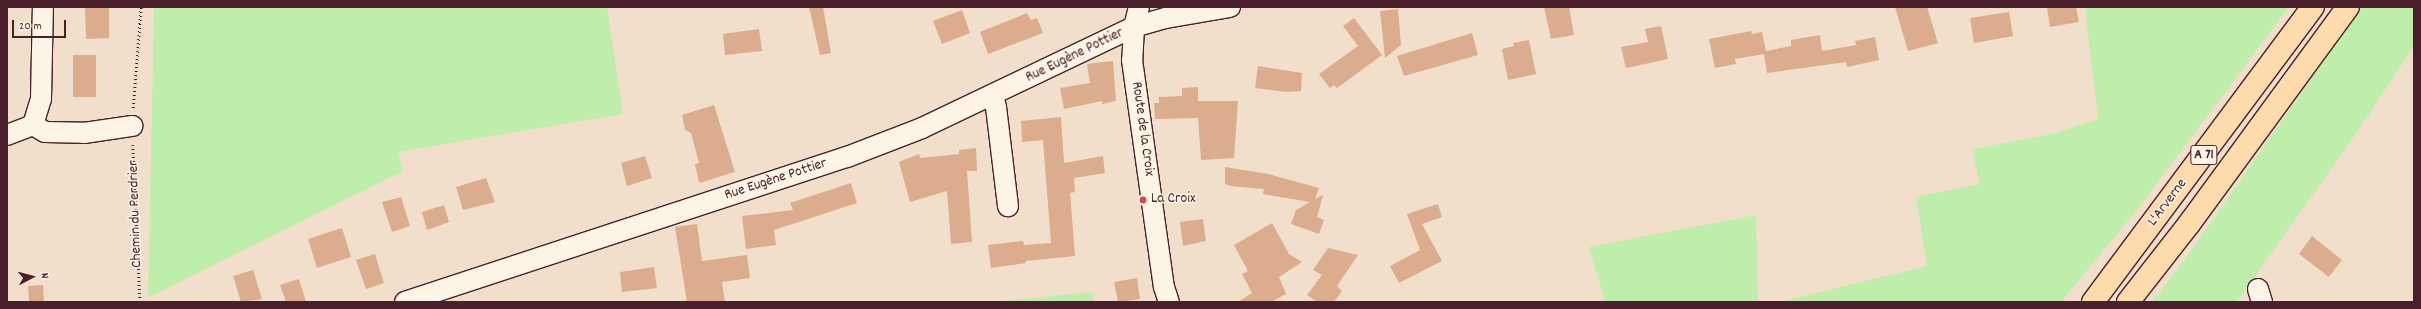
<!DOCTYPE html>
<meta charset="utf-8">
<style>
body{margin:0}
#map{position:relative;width:2421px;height:309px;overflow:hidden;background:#f2dfcb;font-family:Dekko,sans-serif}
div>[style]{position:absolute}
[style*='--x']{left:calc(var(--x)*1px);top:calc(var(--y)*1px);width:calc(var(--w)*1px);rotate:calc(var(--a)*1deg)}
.green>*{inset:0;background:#bfeeac}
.building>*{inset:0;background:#dbac8d}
.path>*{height:2.5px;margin-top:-1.25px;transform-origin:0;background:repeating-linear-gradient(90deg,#4a1f2b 0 1px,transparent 0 4px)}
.roads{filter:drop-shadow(1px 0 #4a1f2b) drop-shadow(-1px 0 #4a1f2b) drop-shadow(0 1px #4a1f2b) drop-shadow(0 -1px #4a1f2b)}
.minor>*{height:20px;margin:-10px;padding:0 10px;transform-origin:10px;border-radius:10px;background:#fcf5e5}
.highway>*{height:22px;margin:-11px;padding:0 11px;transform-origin:11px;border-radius:11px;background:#fedbac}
.dots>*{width:11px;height:11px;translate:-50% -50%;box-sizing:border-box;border:2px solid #fcf5e5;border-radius:50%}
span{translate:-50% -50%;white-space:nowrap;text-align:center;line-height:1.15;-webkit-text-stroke:3px #fcf5e5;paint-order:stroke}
.shield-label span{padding:1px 3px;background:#fcf5e5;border:1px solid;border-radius:3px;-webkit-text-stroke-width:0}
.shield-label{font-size:14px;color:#4a1f2b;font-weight:700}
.street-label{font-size:15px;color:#4a1f2b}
.poi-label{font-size:15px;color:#4a1f2b}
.left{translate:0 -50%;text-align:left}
.frame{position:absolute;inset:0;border:8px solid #4a1f2b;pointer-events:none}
.north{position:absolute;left:12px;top:257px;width:40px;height:40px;-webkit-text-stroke:3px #fcf5e5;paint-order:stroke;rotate:84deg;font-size:11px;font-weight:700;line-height:16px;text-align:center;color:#4a1f2b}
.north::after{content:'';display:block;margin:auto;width:14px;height:18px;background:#4a1f2b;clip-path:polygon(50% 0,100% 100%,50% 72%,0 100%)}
.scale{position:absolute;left:12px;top:20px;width:54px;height:18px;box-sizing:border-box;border:2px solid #4a1f2b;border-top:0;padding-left:5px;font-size:12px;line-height:14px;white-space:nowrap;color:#4a1f2b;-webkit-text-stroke:3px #fcf5e5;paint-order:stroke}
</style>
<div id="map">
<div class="green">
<div style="clip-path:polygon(154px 7px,607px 7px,623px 114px,398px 152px,403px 171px,148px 298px)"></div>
<div style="clip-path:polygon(2085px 7px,2289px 7px,2137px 210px,2061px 302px,1779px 302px,1927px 266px,1916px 197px,1980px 184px,1972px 149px,2052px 134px,2098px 119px)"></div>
<div style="clip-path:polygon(2362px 7px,2414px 7px,2414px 46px,2358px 131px,2237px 302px,2152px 302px,2182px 263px)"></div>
<div style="clip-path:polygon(1756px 215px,1758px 302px,1605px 302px,1589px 247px)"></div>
<div style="clip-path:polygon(1092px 292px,1094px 302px,993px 302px)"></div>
</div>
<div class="building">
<div style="clip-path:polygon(85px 7px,109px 7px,109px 38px,86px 39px)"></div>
<div style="clip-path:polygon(809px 7px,823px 7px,831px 53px,820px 55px)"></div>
<div style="clip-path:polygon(1544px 7px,1569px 7px,1574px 35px,1551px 39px)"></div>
<div style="clip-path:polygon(1895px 7px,1927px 7px,1938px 43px,1908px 51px)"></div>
<div style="clip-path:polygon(2047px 7px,2076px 7px,2079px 22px,2050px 27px)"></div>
<div style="clip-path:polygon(1398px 9px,1401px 45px,1385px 58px,1380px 11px)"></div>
<div style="clip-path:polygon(962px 10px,970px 33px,942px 44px,933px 21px)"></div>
<div style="clip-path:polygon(2009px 12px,2013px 36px,1974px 43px,1970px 18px)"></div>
<div style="clip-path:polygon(1027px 13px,1031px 20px,1037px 18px,1043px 33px,988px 54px,980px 32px)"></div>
<div style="clip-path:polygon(1354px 18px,1382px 55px,1337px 88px,1334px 85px,1330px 88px,1319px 74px,1358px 46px,1343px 26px)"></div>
<div style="clip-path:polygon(1661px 26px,1668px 59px,1626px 68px,1621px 47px,1648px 42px,1645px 29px)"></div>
<div style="clip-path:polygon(759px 29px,762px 51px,725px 55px,723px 34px)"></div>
<div style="clip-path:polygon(1751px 31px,1752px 34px,1762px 32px,1766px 51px,1791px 46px,1791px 40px,1820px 35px,1822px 51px,1856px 45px,1855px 41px,1875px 37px,1879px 60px,1847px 67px,1846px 62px,1767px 73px,1764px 54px,1735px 59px,1736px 64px,1715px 68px,1709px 39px)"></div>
<div style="clip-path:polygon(1472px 33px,1478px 55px,1404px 76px,1397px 56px)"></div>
<div style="clip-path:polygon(1529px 40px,1536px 74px,1508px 80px,1502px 49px,1514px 46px,1513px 43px)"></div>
<div style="clip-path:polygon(73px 55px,96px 55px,96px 97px,73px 97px)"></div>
<div style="clip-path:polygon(1113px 61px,1116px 101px,1102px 104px,1102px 101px,1064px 109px,1060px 88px,1090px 83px,1087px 64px)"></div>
<div style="clip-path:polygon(1258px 66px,1302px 73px,1301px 91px,1287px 92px,1255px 88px)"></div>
<div style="clip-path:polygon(1198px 87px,1198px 101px,1238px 101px,1234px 158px,1201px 160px,1198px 118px,1155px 119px,1154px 103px,1159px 103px,1159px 97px,1182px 96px,1182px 88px)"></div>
<div style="clip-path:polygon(714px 105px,735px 172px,699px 183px,695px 164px,699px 163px,691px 133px,685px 130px,682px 115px)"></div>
<div style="clip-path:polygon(1061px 117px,1064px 163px,1103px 156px,1105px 173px,1074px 178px,1075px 192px,1070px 193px,1075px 256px,1026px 261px,1026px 263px,991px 268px,988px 245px,1023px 241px,1024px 245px,1051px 243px,1043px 140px,1022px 142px,1021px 121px)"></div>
<div style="clip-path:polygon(976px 148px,977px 171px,967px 171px,972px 242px,951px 244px,947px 191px,910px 202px,899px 162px,919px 154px,920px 158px,959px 154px,959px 150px)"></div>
<div style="clip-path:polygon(645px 156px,652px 178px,627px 186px,621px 163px)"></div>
<div style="clip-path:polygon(1225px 167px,1268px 174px,1319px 188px,1315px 199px,1323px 195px,1317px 217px,1324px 220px,1319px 234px,1291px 224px,1296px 210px,1310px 202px,1263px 194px,1264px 189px,1230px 186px,1225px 184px)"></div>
<div style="clip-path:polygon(486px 178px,495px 202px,463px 210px,456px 187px)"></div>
<div style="clip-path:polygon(851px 183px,857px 203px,774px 230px,776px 245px,746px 249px,742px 216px,793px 210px,790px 203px)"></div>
<div style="clip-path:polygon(401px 197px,410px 226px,392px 232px,382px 202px)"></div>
<div style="clip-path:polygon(1438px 204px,1442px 217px,1422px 224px,1442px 261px,1399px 283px,1390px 266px,1420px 250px,1407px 214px)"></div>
<div style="clip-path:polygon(444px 205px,449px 222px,427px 230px,422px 212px)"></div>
<div style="clip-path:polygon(1203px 219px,1206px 241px,1183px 246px,1180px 222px)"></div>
<div style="clip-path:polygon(1272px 223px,1289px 254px,1302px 262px,1279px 277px,1286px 294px,1271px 302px,1238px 302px,1252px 293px,1242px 274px,1248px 271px,1234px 245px)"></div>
<div style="clip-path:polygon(697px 224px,702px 261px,747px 255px,750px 278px,722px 282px,725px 302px,687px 302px,675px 227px)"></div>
<div style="clip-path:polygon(342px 228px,351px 257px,317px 268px,308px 239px)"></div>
<div style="clip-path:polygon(2312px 236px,2342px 260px,2329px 277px,2299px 254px)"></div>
<div style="clip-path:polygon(1328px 248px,1358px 255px,1337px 286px,1342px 291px,1334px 302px,1317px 302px,1307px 295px,1322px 275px,1313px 270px)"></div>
<div style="clip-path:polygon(375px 254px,384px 283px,366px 289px,356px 260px)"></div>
<div style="clip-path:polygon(654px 267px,657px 288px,622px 292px,620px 272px)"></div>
<div style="clip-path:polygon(253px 270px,262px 299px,241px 302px,233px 276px)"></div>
<div style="clip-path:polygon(1137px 278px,1140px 299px,1118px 302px,1114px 282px)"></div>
<div style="clip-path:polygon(299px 279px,306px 302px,286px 302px,280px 285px)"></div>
<div style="clip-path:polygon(43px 285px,44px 302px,29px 302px,28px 286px)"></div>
</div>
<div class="path">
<div style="--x:133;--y:108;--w:101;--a:-85.5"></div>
<div style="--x:133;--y:145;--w:157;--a:87.4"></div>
</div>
<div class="roads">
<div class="minor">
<div style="--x:1139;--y:7;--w:21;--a:104"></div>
<div style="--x:1134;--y:27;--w:33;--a:93"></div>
<div style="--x:1132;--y:60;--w:229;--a:82"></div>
<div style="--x:1164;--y:287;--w:16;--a:72"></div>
<div style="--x:993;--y:96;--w:11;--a:75"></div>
<div style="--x:996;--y:107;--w:100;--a:83.1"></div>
<div style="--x:33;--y:125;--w:27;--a:-73"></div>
<div style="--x:41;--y:99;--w:92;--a:-88.8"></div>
<div style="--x:7;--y:135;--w:28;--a:-21"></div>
<div style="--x:33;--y:125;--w:14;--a:30"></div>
<div style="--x:45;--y:132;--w:39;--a:1"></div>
<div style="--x:84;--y:133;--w:49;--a:-8.3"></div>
<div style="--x:2258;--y:289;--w:14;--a:73"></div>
<div style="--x:405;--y:302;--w:465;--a:-18.2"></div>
<div style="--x:847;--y:157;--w:80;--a:-21.1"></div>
<div style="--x:922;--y:128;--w:235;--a:-25.5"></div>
<div style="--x:1134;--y:27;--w:33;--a:-16"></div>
<div style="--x:1166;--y:18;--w:65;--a:-9.8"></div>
</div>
<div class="highway">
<div style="--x:2093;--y:302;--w:368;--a:-53.3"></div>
<div style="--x:2128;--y:302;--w:99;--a:-52"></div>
<div style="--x:2189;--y:224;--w:269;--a:-53.8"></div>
</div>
</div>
<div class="dots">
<div style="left:1143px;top:200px;background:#d1495b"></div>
</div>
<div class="shield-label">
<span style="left:2204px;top:155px">A 71</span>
</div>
<div class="street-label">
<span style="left:1075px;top:56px;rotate:-26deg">Rue Eugène Pottier</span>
<span style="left:1142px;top:129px;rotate:82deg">Route de la Croix</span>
<span style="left:776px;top:180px;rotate:-18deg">Rue Eugène Pottier</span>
<span style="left:2168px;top:203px;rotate:-53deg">L'Arverne</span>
<span style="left:136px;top:214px;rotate:-92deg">Chemin du Perdrier</span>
</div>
<div class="poi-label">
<span class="left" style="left:1151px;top:200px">La Croix</span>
</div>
<div class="frame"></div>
<div class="north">N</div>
<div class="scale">20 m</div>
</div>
